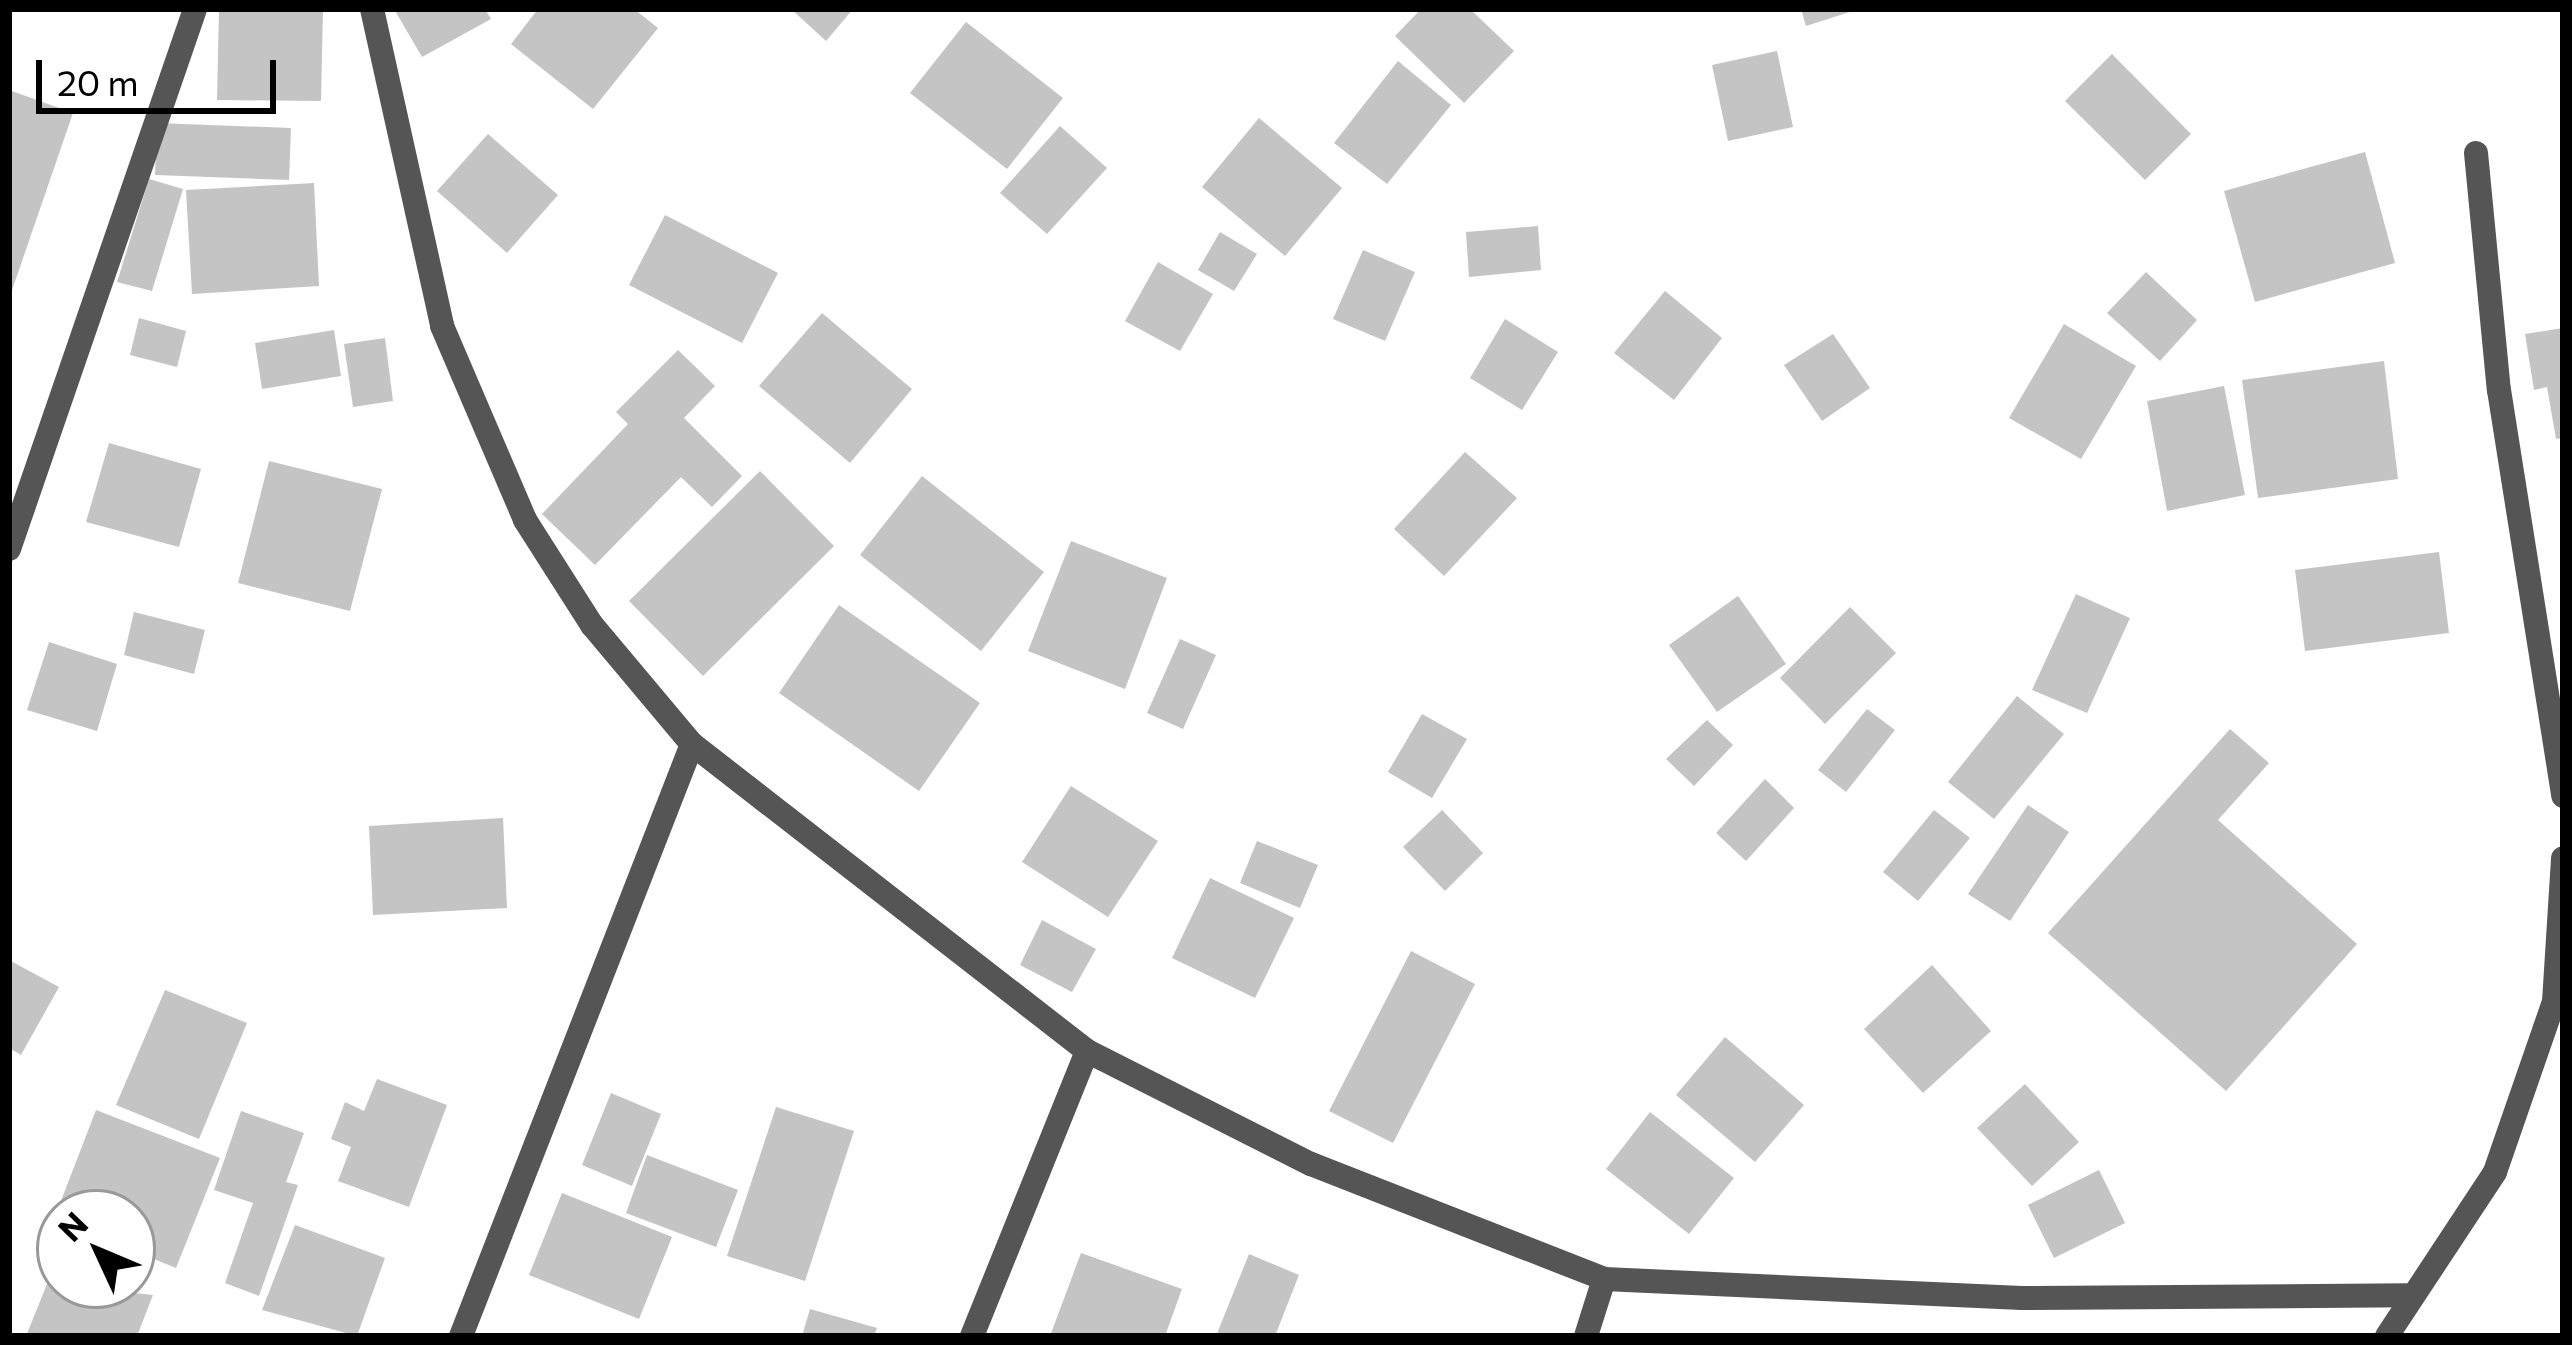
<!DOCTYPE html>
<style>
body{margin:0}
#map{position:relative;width:2572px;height:1345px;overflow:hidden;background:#fff;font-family:Commissioner,sans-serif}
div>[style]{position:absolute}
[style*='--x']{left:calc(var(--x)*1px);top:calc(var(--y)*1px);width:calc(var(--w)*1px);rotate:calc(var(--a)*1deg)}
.building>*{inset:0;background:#c4c4c4}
.minor>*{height:24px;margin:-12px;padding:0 12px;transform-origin:12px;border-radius:12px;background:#555}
span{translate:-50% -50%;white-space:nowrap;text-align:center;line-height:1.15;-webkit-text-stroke:9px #fff;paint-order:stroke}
.frame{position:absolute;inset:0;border:12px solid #000;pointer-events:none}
.north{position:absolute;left:36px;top:1189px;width:120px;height:120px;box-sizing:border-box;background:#fff;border:3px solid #999;border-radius:50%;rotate:314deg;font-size:33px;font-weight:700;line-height:48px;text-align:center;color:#000}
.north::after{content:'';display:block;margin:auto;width:42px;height:54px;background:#000;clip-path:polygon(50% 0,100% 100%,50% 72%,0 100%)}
.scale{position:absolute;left:36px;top:60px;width:240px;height:54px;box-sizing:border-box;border:6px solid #000;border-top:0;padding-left:15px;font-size:36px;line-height:42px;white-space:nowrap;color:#000;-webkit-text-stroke:9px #fff;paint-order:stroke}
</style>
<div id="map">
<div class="building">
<div style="clip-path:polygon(219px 9px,323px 9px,321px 101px,217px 100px)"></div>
<div style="clip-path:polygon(394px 9px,485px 9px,491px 19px,422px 57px)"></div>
<div style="clip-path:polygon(538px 9px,634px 9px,658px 28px,593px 109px,511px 44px)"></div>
<div style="clip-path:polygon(791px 9px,853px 9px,826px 41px)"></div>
<div style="clip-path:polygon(1421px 9px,1470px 9px,1514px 51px,1464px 103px,1395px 36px)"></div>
<div style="clip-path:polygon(1801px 9px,1856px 9px,1856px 10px,1806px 26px)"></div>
<div style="clip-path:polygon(966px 22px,1063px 98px,1007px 169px,910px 93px)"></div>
<div style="clip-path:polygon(1777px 51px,1793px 127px,1728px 141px,1712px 65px)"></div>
<div style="clip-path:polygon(2112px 54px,2191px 134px,2145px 180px,2065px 101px)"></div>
<div style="clip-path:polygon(1398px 61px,1451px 105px,1387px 184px,1334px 143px)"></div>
<div style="clip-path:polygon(9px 90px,73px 113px,10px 296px,9px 296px)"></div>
<div style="clip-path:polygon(1259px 118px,1342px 188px,1285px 256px,1202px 187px)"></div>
<div style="clip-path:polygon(157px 123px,291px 128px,289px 180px,155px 175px)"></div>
<div style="clip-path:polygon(1060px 126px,1107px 168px,1047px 234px,1000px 193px)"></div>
<div style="clip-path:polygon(488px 134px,558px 195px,507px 253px,437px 191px)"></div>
<div style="clip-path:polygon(2365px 152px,2395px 263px,2255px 302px,2224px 191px)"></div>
<div style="clip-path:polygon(149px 179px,183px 189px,152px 291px,117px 282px)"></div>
<div style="clip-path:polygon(314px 183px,319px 286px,192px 294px,186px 190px)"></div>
<div style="clip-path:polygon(665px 215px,778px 273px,742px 343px,629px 285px)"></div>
<div style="clip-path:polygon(1538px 226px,1541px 270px,1469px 277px,1466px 232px)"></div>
<div style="clip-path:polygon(1220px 232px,1257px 254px,1234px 291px,1198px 270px)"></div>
<div style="clip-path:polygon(1363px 250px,1415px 272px,1385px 341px,1333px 319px)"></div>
<div style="clip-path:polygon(1158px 262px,1213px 294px,1180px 351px,1125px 321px)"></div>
<div style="clip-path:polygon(2146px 272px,2197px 320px,2160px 361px,2107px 313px)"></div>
<div style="clip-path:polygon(1665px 291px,1722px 338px,1674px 400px,1614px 353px)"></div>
<div style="clip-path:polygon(822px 313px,912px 389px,850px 463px,759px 386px)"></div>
<div style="clip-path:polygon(139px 318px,186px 331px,177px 367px,130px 355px)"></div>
<div style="clip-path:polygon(1505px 319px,1558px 352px,1522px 410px,1470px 378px)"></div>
<div style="clip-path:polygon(2064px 324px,2136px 366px,2081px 459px,2009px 418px)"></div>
<div style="clip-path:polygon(2563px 328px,2563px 438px,2556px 439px,2547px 387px,2534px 390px,2525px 334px)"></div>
<div style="clip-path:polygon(334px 330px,341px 376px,262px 389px,255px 343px)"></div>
<div style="clip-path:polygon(1833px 334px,1870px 388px,1822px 421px,1784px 365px)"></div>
<div style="clip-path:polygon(385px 338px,393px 401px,353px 407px,344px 344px)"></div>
<div style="clip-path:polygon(678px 350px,715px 386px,684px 418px,742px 476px,712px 507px,681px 477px,595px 565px,542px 514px,628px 424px,616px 412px)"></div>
<div style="clip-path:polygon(2384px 361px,2398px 479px,2258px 498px,2242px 380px)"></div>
<div style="clip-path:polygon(2224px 386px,2245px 495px,2167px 511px,2147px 401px)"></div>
<div style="clip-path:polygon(109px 443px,201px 469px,179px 547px,86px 522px)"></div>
<div style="clip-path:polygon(1465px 452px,1517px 498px,1444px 576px,1394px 529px)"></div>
<div style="clip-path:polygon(269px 461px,382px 489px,350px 611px,238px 583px)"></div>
<div style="clip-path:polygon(760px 471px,834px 546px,703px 676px,629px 601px)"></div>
<div style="clip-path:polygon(922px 476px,1044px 572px,981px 651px,860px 555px)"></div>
<div style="clip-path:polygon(1071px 541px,1167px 578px,1125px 689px,1028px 651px)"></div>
<div style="clip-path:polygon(2439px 552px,2449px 633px,2305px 651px,2295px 570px)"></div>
<div style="clip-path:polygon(2076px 594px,2130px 618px,2087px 713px,2032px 690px)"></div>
<div style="clip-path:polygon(1738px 596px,1786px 664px,1717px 712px,1669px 645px)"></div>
<div style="clip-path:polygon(839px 605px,980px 703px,919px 791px,779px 693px)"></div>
<div style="clip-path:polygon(1850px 607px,1896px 653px,1825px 724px,1780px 678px)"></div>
<div style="clip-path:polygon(134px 612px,205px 630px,194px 674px,124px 655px)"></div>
<div style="clip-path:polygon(1180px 639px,1216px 655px,1183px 729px,1147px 713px)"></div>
<div style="clip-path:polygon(49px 642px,117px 664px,97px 731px,27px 710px)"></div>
<div style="clip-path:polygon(2017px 696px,2064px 734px,1994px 819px,1948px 782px)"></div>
<div style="clip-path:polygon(1867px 709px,1895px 730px,1846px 792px,1818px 770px)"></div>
<div style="clip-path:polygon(1422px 714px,1467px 739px,1432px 798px,1388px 772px)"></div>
<div style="clip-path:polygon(1707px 720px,1733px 745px,1694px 786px,1666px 759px)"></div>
<div style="clip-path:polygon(2230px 729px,2269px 763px,2218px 820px,2357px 944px,2226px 1091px,2048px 933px)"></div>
<div style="clip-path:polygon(1765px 779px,1794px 808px,1746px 861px,1716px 833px)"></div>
<div style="clip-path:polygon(1071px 786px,1158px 841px,1108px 917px,1022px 862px)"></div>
<div style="clip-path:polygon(2028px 805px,2069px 832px,2010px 921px,1968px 894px)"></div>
<div style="clip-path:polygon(1442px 810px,1483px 853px,1445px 891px,1403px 847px)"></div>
<div style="clip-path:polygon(1934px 810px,1970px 838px,1918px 901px,1883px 872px)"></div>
<div style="clip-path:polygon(503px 818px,507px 908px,373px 915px,369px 826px)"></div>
<div style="clip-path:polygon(1257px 841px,1318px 865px,1300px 908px,1240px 883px)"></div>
<div style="clip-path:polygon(1210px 878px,1294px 918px,1255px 998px,1172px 958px)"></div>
<div style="clip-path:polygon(1042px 920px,1096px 949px,1072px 992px,1020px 965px)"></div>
<div style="clip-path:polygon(1411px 951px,1475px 984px,1393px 1143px,1329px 1111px)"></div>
<div style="clip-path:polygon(9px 960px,59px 987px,21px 1055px,9px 1048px)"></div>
<div style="clip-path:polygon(1932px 965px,1991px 1031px,1923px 1093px,1864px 1029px)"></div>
<div style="clip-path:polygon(165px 990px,247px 1023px,199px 1139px,116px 1105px)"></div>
<div style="clip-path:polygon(1725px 1037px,1804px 1105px,1755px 1162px,1676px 1095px)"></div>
<div style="clip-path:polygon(377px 1079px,447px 1105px,409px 1207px,338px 1181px,351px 1147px,331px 1139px,345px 1102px,364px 1111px)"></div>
<div style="clip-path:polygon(2025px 1084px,2079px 1142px,2032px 1186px,1977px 1128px)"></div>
<div style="clip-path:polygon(611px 1093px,661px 1114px,632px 1186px,582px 1165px)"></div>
<div style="clip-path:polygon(776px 1107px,854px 1131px,805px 1281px,727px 1256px)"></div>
<div style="clip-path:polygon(96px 1110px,220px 1158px,176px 1268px,132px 1250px,132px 1213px,54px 1219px)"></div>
<div style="clip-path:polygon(241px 1111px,304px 1133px,286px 1182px,298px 1185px,259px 1296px,225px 1283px,253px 1203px,214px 1190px)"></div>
<div style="clip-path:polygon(1650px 1112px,1734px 1178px,1689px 1234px,1606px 1169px)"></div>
<div style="clip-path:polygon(647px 1155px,738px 1190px,716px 1247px,626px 1213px)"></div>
<div style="clip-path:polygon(2099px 1170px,2125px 1223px,2054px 1258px,2028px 1205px)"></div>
<div style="clip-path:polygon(562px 1193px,672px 1237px,639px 1319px,529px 1275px)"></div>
<div style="clip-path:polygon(295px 1225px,385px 1258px,357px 1336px,262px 1310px)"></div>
<div style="clip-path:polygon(60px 1252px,60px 1285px,153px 1295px,137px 1336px,26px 1336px)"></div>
<div style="clip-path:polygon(1081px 1253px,1182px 1289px,1165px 1336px,1050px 1336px)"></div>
<div style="clip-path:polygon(1249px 1254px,1299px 1275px,1275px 1336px,1216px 1336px)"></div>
<div style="clip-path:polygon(810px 1309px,877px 1328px,874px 1336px,802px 1336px)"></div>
</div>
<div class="minor">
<div style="--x:372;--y:9;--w:325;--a:77.5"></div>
<div style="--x:442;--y:326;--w:211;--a:66.8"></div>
<div style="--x:525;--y:520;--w:125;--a:57.5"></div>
<div style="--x:592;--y:625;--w:155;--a:50"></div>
<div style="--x:692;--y:744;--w:500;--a:37.85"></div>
<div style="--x:1087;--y:1051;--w:251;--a:26.8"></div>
<div style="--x:1311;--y:1164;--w:315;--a:21.4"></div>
<div style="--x:1604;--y:1279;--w:418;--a:2.6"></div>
<div style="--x:2022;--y:1298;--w:387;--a:-0.4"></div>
<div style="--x:2476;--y:153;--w:238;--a:84.5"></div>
<div style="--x:2499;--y:390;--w:411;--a:81"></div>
<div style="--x:9;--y:549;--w:571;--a:-70.99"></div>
<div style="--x:461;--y:1336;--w:635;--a:-68.68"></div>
<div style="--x:972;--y:1336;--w:307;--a:-68"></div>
<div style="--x:1586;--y:1336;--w:60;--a:-72.5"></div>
<div style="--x:2387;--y:1336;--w:196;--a:-56.6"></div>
<div style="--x:2495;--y:1172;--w:180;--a:-70.9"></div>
<div style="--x:2554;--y:1002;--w:144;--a:-86.4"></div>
</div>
<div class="frame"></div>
<div class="north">N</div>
<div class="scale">20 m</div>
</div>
